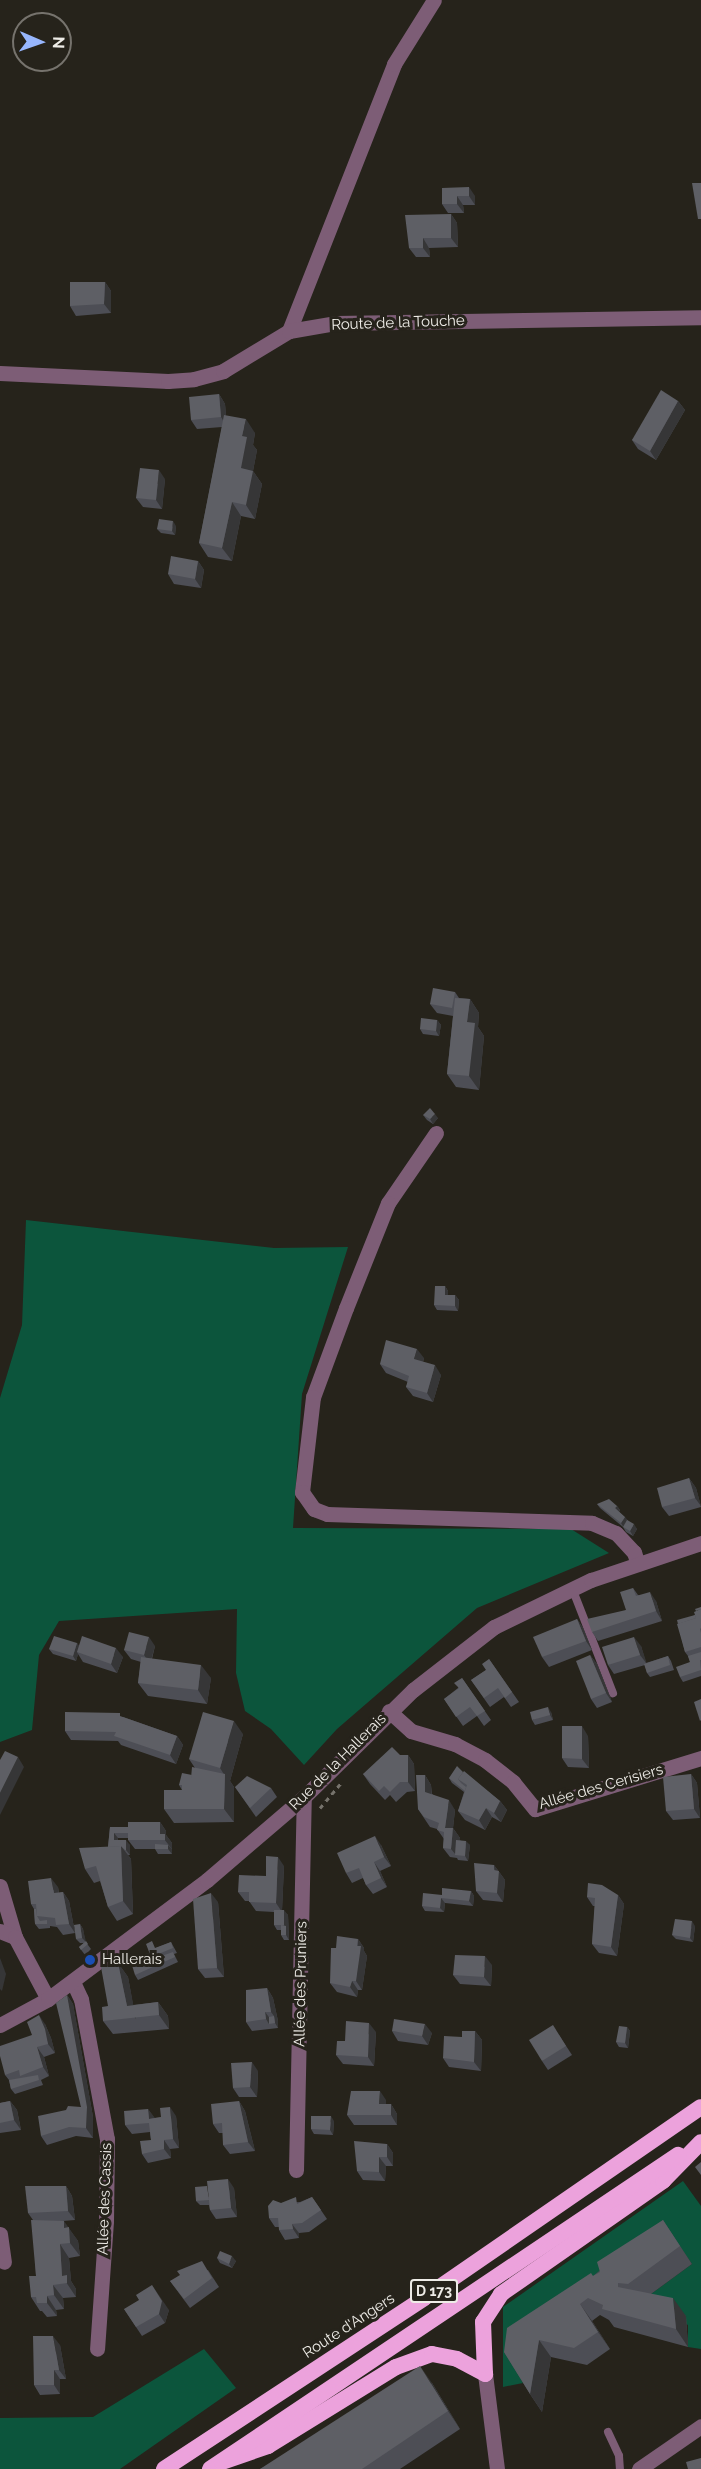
<!DOCTYPE html>
<meta charset="utf-8">
<style>
body{margin:0}
#map{position:relative;width:701px;height:2469px;overflow:hidden;background:#26231b;font-family:Raleway,sans-serif}
div>[style]{position:absolute}
[style*='--x']{left:calc(var(--x)*1px);top:calc(var(--y)*1px);width:calc(var(--w)*1px);rotate:calc(var(--a)*1deg)}
.green>*{inset:0;background:#0c553c}
.path>*{height:3px;margin-top:-1.5px;transform-origin:0;background:repeating-linear-gradient(90deg,#76736c 0 4.5px,transparent 0 9px)}
.service>*{height:8px;margin:-4px;padding:0 4px;transform-origin:4px;border-radius:4px;background:#7d5d76}
.minor>*{height:15px;margin:-7.5px;padding:0 7.5px;transform-origin:7.5px;border-radius:7.5px;background:#7d5d76}
.tertiary>*{height:15px;margin:-7.5px;padding:0 7.5px;transform-origin:7.5px;border-radius:7.5px;background:#7d5d76}
.trunk>*{height:16px;margin:-8px;padding:0 8px;transform-origin:8px;border-radius:8px;background:#eca2dc}
.wall>*{inset:0;background:#4d4e55}
.shaded-wall>*{inset:0;background:#363637}
.building>*{inset:0;background:#5e5f65}
.dots>*{width:16px;height:16px;translate:-50% -50%;box-sizing:border-box;border:3px solid #26231b;border-radius:50%}
span{translate:-50% -50%;white-space:nowrap;text-align:center;line-height:1.15;-webkit-text-stroke:6px #26231b;paint-order:stroke}
.shield-label span{padding:2px 4px;background:#26231b;border:2px solid;border-radius:4px;-webkit-text-stroke-width:0}
.shield-label{font-size:14px;color:#eeece7;font-weight:700}
.street-label{font-size:15px;color:#eeece7}
.poi-label{font-size:15px;color:#eeece7}
.left{translate:0 -50%;text-align:left}
.north{position:absolute;left:12px;top:12px;width:60px;height:60px;box-sizing:border-box;background:#26231b;border:2px solid #76736d;border-radius:50%;rotate:92deg;font-size:16px;font-weight:700;line-height:24px;text-align:center;color:#eeece7}
.north::after{content:'';display:block;margin:auto;width:21px;height:27px;background:#97b6fd;clip-path:polygon(50% 0,100% 100%,50% 72%,0 100%)}
</style>
<div id="map">
<div class="green">
<div style="clip-path:polygon(26px 1220px,274px 1248px,348px 1247px,302px 1394px,293px 1528px,571px 1529px,609px 1553px,477px 1608px,337px 1729px,304px 1765px,271px 1729px,245px 1711px,236px 1673px,237px 1609px,59px 1621px,39px 1655px,32px 1730px,0 1742px,0 1398px,22px 1325px)"></div>
<div style="clip-path:polygon(683px 2181px,701px 2206px,701px 2349px,688px 2347px,688px 2325px,640px 2302px,692px 2264px,673px 2237px,516px 2370px,523px 2383px,503px 2387px,503px 2307px)"></div>
<div style="clip-path:polygon(204px 2349px,236px 2388px,120px 2469px,0 2469px,0 2418px,93px 2417px)"></div>
</div>
<div class="path">
<div style="--x:320;--y:1808;--w:35;--a:-50"></div>
</div>
<div class="service">
<div style="--x:572;--y:1588;--w:113;--a:68.7"></div>
<div style="--x:608;--y:2432;--w:26;--a:65"></div>
<div style="--x:619;--y:2456;--w:13;--a:86"></div>
</div>
<div class="minor">
<div style="--x:289;--y:331;--w:287;--a:-68.5"></div>
<div style="--x:394;--y:64;--w:75;--a:-58"></div>
<div style="--x:436;--y:1133;--w:85;--a:124.4"></div>
<div style="--x:388;--y:1203;--w:113;--a:111.8"></div>
<div style="--x:346;--y:1308;--w:95;--a:110.3"></div>
<div style="--x:313;--y:1397;--w:96;--a:96.6"></div>
<div style="--x:302;--y:1492;--w:21;--a:55"></div>
<div style="--x:314;--y:1509;--w:14;--a:21"></div>
<div style="--x:327;--y:1514;--w:265;--a:1.9"></div>
<div style="--x:592;--y:1523;--w:26;--a:23"></div>
<div style="--x:616;--y:1533;--w:26;--a:47"></div>
<div style="--x:634;--y:1552;--w:10;--a:73"></div>
<div style="--x:389;--y:1711;--w:30;--a:42"></div>
<div style="--x:411;--y:1731;--w:46;--a:16.5"></div>
<div style="--x:455;--y:1744;--w:34;--a:28"></div>
<div style="--x:485;--y:1760;--w:36;--a:38"></div>
<div style="--x:513;--y:1782;--w:35;--a:51"></div>
<div style="--x:535;--y:1809;--w:174;--a:-17.1"></div>
<div style="--x:0;--y:1886;--w:53;--a:73.6"></div>
<div style="--x:0;--y:1931;--w:16;--a:22"></div>
<div style="--x:15;--y:1937;--w:70;--a:62"></div>
<div style="--x:73;--y:1982;--w:19;--a:65"></div>
<div style="--x:81;--y:1999;--w:142;--a:79.5"></div>
<div style="--x:107;--y:2139;--w:82;--a:90.7"></div>
<div style="--x:106;--y:2221;--w:128;--a:94"></div>
<div style="--x:0;--y:2025;--w:55;--a:-28.4"></div>
<div style="--x:48;--y:1999;--w:199;--a:-36.8"></div>
<div style="--x:207;--y:1880;--w:128;--a:-40.6"></div>
<div style="--x:304;--y:1797;--w:153;--a:-44.5"></div>
<div style="--x:413;--y:1690;--w:103;--a:-37.9"></div>
<div style="--x:494;--y:1627;--w:108;--a:-25.9"></div>
<div style="--x:591;--y:1580;--w:116;--a:-18.6"></div>
<div style="--x:296;--y:2170;--w:373;--a:-88.8"></div>
<div style="--x:0;--y:2234;--w:28;--a:82"></div>
<div style="--x:485;--y:2374;--w:96;--a:82.8"></div>
<div style="--x:639;--y:2469;--w:75;--a:-34.7"></div>
</div>
<div class="tertiary">
<div style="--x:0;--y:373;--w:168;--a:2.7"></div>
<div style="--x:168;--y:381;--w:26;--a:-4"></div>
<div style="--x:194;--y:379;--w:30;--a:-15"></div>
<div style="--x:223;--y:371;--w:77;--a:-31.2"></div>
<div style="--x:289;--y:331;--w:48;--a:-9.7"></div>
<div style="--x:336;--y:323;--w:365;--a:-0.9"></div>
</div>
<div class="trunk">
<div style="--x:222;--y:2462;--w:49;--a:-19.2"></div>
<div style="--x:268;--y:2446;--w:150;--a:-31.7"></div>
<div style="--x:396;--y:2367;--w:38;--a:-20"></div>
<div style="--x:432;--y:2354;--w:25;--a:11"></div>
<div style="--x:457;--y:2359;--w:32;--a:28"></div>
<div style="--x:485;--y:2374;--w:52;--a:-92.2"></div>
<div style="--x:483;--y:2322;--w:33;--a:-57"></div>
<div style="--x:501;--y:2294;--w:198;--a:-34.9"></div>
<div style="--x:663;--y:2181;--w:54;--a:-45.7"></div>
<div style="--x:164;--y:2469;--w:311;--a:-33.3"></div>
<div style="--x:424;--y:2298;--w:336;--a:-34.6"></div>
<div style="--x:210;--y:2469;--w:564;--a:-33.86"></div>
</div>
<div class="wall">
<div style="clip-path:polygon(442px 188px,475px 196px,475px 205px,463px 205px,464px 213px,448px 213px,442px 204px)"></div>
<div style="clip-path:polygon(451px 214px,457px 223px,458px 247px,429px 248px,430px 257px,416px 257px,409px 248px)"></div>
<div style="clip-path:polygon(105px 282px,111px 291px,111px 313px,76px 316px,70px 306px)"></div>
<div style="clip-path:polygon(219px 394px,225px 404px,226px 416px,255px 433px,253px 445px,257px 450px,253px 471px,262px 484px,255px 519px,241px 516px,232px 561px,208px 557px,199px 543px,222px 427px,197px 429px,191px 420px)"></div>
<div style="clip-path:polygon(678px 401px,685px 410px,656px 460px,638px 449px,632px 440px)"></div>
<div style="clip-path:polygon(165px 479px,162px 509px,143px 507px,136px 498px)"></div>
<div style="clip-path:polygon(176px 526px,175px 535px,161px 533px,157px 529px)"></div>
<div style="clip-path:polygon(198px 561px,204px 570px,201px 588px,174px 584px,168px 574px)"></div>
<div style="clip-path:polygon(455px 992px,459px 998px,470px 999px,479px 1013px,478px 1027px,484px 1036px,479px 1090px,456px 1087px,447px 1074px,453px 1016px,437px 1013px,430px 1004px)"></div>
<div style="clip-path:polygon(437px 1020px,441px 1025px,439px 1036px,423px 1034px,420px 1029px)"></div>
<div style="clip-path:polygon(423px 1115px,438px 1118px,433px 1124px,427px 1120px)"></div>
<div style="clip-path:polygon(445px 1286px,448px 1291px,448px 1295px,455px 1295px,459px 1300px,458px 1311px,437px 1310px,434px 1305px)"></div>
<div style="clip-path:polygon(424px 1358px,423px 1362px,441px 1375px,433px 1402px,413px 1396px,406px 1387px,408px 1382px,386px 1373px,380px 1364px)"></div>
<div style="clip-path:polygon(689px 1478px,696px 1488px,701px 1507px,669px 1516px,662px 1507px)"></div>
<div style="clip-path:polygon(597px 1504px,617px 1506px,620px 1510px,619px 1512px,637px 1529px,633px 1536px,626px 1532px,623px 1527px,600px 1508px)"></div>
<div style="clip-path:polygon(633px 1588px,638px 1595px,656px 1601px,662px 1621px,598px 1641px,592px 1632px,626px 1610px)"></div>
<div style="clip-path:polygon(701px 1607px,701px 1676px,683px 1682px,680px 1677px,690px 1662px,688px 1656px,685px 1652px,678px 1624px,695px 1615px)"></div>
<div style="clip-path:polygon(577px 1619px,583px 1628px,592px 1650px,549px 1667px,542px 1657px)"></div>
<div style="clip-path:polygon(77px 1643px,79px 1646px,123px 1657px,117px 1673px,83px 1662px,78px 1654px,76px 1661px,53px 1654px,49px 1649px)"></div>
<div style="clip-path:polygon(155px 1646px,152px 1659px,211px 1678px,207px 1704px,148px 1696px,138px 1683px,141px 1662px,131px 1659px,124px 1650px)"></div>
<div style="clip-path:polygon(641px 1646px,646px 1663px,668px 1656px,671px 1661px,674px 1670px,650px 1677px,647px 1673px,645px 1665px,614px 1674px,608px 1665px)"></div>
<div style="clip-path:polygon(590px 1655px,597px 1664px,612px 1702px,597px 1708px,591px 1699px)"></div>
<div style="clip-path:polygon(489px 1659px,519px 1702px,511px 1707px,504px 1697px,490px 1707px,471px 1680px,486px 1670px)"></div>
<div style="clip-path:polygon(462px 1678px,491px 1720px,484px 1726px,477px 1716px,463px 1726px,444px 1699px,458px 1688px)"></div>
<div style="clip-path:polygon(551px 1712px,553px 1720px,535px 1725px,532px 1720px)"></div>
<div style="clip-path:polygon(123px 1717px,177px 1736px,183px 1745px,176px 1764px,121px 1745px,118px 1741px,71px 1740px,65px 1731px)"></div>
<div style="clip-path:polygon(243px 1734px,230px 1781px,234px 1787px,234px 1822px,174px 1823px,164px 1809px,182px 1790px,179px 1785px,192px 1775px,195px 1768px,189px 1759px)"></div>
<div style="clip-path:polygon(588px 1736px,589px 1768px,568px 1767px,562px 1758px)"></div>
<div style="clip-path:polygon(400px 1755px,408px 1755px,414px 1764px,415px 1791px,407px 1792px,396px 1802px,390px 1795px,385px 1800px,370px 1784px,363px 1774px)"></div>
<div style="clip-path:polygon(463px 1772px,500px 1801px,507px 1810px,501px 1822px,492px 1817px,485px 1830px,465px 1820px,458px 1811px,464px 1792px,452px 1783px,449px 1778px)"></div>
<div style="clip-path:polygon(691px 1774px,697px 1783px,700px 1818px,673px 1820px,666px 1811px)"></div>
<div style="clip-path:polygon(425px 1775px,431px 1785px,432px 1794px,455px 1810px,453px 1828px,460px 1838px,459px 1840px,470px 1845px,468px 1861px,458px 1860px,457px 1858px,450px 1857px,443px 1848px,444px 1839px,437px 1829px,430px 1827px,418px 1809px)"></div>
<div style="clip-path:polygon(235px 1787px,271px 1788px,277px 1797px,256px 1817px)"></div>
<div style="clip-path:polygon(160px 1822px,166px 1831px,166px 1835px,172px 1843px,172px 1854px,158px 1854px,155px 1849px,135px 1849px,128px 1840px,128px 1838px,118px 1838px,118px 1840px,130px 1845px,130px 1855px,128px 1855px,131px 1859px,133px 1914px,117px 1921px,108px 1907px,100px 1881px,94px 1883px,85px 1869px,108px 1847px,110px 1827px,128px 1827px)"></div>
<div style="clip-path:polygon(381px 1845px,391px 1866px,380px 1871px,387px 1887px,373px 1894px,366px 1885px,363px 1878px,352px 1883px,346px 1873px)"></div>
<div style="clip-path:polygon(494px 1865px,505px 1880px,503px 1902px,483px 1900px,476px 1891px)"></div>
<div style="clip-path:polygon(284px 1866px,282px 1910px,288px 1915px,289px 1940px,284px 1940px,281px 1935px,281px 1930px,277px 1930px,274px 1925px,274px 1912px,256px 1911px,249px 1901px,245px 1901px,238px 1892px)"></div>
<div style="clip-path:polygon(58px 1887px,59px 1893px,63px 1892px,69px 1901px,75px 1933px,63px 1935px,57px 1927px,50px 1926px,50px 1928px,39px 1929px,35px 1924px,34px 1909px,31px 1904px)"></div>
<div style="clip-path:polygon(471px 1891px,474px 1896px,473px 1906px,445px 1903px,444px 1912px,425px 1911px,422px 1906px,442px 1895px)"></div>
<div style="clip-path:polygon(618px 1895px,624px 1904px,617px 1956px,599px 1953px,592px 1944px,595px 1906px,593px 1906px,587px 1897px)"></div>
<div style="clip-path:polygon(218px 1902px,224px 1977px,205px 1978px,198px 1969px)"></div>
<div style="clip-path:polygon(80px 1924px,83px 1929px,85px 1941px,91px 1949px,85px 1955px,79px 1947px,84px 1943px,80px 1943px,76px 1939px)"></div>
<div style="clip-path:polygon(695px 1926px,693px 1942px,676px 1939px,672px 1935px)"></div>
<div style="clip-path:polygon(358px 1939px,364px 1948px,364px 1951px,367px 1956px,362px 1990px,358px 1990px,357px 1997px,337px 1992px,330px 1983px)"></div>
<div style="clip-path:polygon(171px 1942px,177px 1953px,174px 1954px,178px 1962px,138px 1980px,135px 1975px,148px 1953px,152px 1959px,153px 1959px,151px 1957px,156px 1948px)"></div>
<div style="clip-path:polygon(118px 1963px,128px 1977px,133px 2005px,158px 2002px,168px 2016px,169px 2029px,113px 2034px,103px 2021px,108px 2006px)"></div>
<div style="clip-path:polygon(492px 1965px,491px 1986px,460px 1984px,453px 1975px)"></div>
<div style="clip-path:polygon(267px 1988px,273px 1998px,278px 2021px,278px 2028px,252px 2031px,246px 2022px)"></div>
<div style="clip-path:polygon(67px 1995px,73px 2004px,93px 2117px,93px 2138px,76px 2136px,47px 2145px,41px 2136px,81px 2107px)"></div>
<div style="clip-path:polygon(45px 2024px,51px 2038px,55px 2053px,44px 2057px,49px 2076px,41px 2080px,43px 2085px,15px 2094px,11px 2089px,9px 2080px,5px 2075px,32px 2035px)"></div>
<div style="clip-path:polygon(627px 2027px,630px 2031px,628px 2048px,619px 2047px,616px 2042px)"></div>
<div style="clip-path:polygon(392px 2031px,432px 2033px,428px 2045px,398px 2041px)"></div>
<div style="clip-path:polygon(475px 2031px,482px 2040px,481px 2071px,449px 2067px,443px 2058px,462px 2037px)"></div>
<div style="clip-path:polygon(376px 2032px,374px 2066px,343px 2064px,336px 2055px,345px 2041px)"></div>
<div style="clip-path:polygon(559px 2035px,572px 2055px,548px 2070px,542px 2061px)"></div>
<div style="clip-path:polygon(258px 2071px,257px 2097px,239px 2097px,233px 2088px)"></div>
<div style="clip-path:polygon(386px 2100px,386px 2104px,391px 2104px,397px 2114px,397px 2125px,354px 2125px,347px 2115px)"></div>
<div style="clip-path:polygon(10px 2101px,17px 2110px,21px 2130px,0 2133px,0 2103px)"></div>
<div style="clip-path:polygon(239px 2101px,245px 2111px,255px 2151px,230px 2154px,223px 2145px,223px 2133px,219px 2133px,213px 2124px)"></div>
<div style="clip-path:polygon(148px 2109px,154px 2118px,176px 2116px,179px 2148px,170px 2149px,171px 2158px,148px 2163px,142px 2154px,151px 2140px,150px 2132px,132px 2134px,125px 2125px)"></div>
<div style="clip-path:polygon(334px 2121px,333px 2135px,314px 2134px,311px 2129px)"></div>
<div style="clip-path:polygon(387px 2144px,393px 2153px,393px 2166px,386px 2166px,385px 2181px,363px 2180px,357px 2171px)"></div>
<div style="clip-path:polygon(66px 2186px,72px 2196px,75px 2220px,63px 2221px,78px 2241px,80px 2256px,69px 2258px,71px 2281px,76px 2289px,76px 2297px,63px 2298px,64px 2309px,56px 2310px,57px 2316px,47px 2317px,42px 2311px,40px 2311px,31px 2297px,36px 2276px,33px 2220px,28px 2213px)"></div>
<div style="clip-path:polygon(234px 2188px,237px 2217px,216px 2219px,210px 2210px,209px 2205px,200px 2205px,196px 2201px)"></div>
<div style="clip-path:polygon(312px 2197px,327px 2219px,309px 2232px,299px 2233px,299px 2238px,285px 2240px,279px 2230px,279px 2227px,275px 2227px,269px 2218px,281px 2203px,300px 2202px)"></div>
<div style="clip-path:polygon(663px 2220px,692px 2264px,651px 2294px,686px 2316px,688px 2347px,614px 2327px,609px 2320px,600px 2315px,592px 2321px,610px 2349px,587px 2365px,551px 2357px,542px 2412px,530px 2394px,504px 2352px,593px 2276px)"></div>
<div style="clip-path:polygon(217px 2258px,236px 2261px,232px 2268px,220px 2263px)"></div>
<div style="clip-path:polygon(208px 2270px,219px 2287px,190px 2308px,170px 2281px)"></div>
<div style="clip-path:polygon(124px 2309px,169px 2310px,165px 2323px,142px 2336px)"></div>
<div style="clip-path:polygon(60px 2345px,66px 2379px,60px 2379px,60px 2394px,40px 2395px,34px 2385px)"></div>
<div style="clip-path:polygon(432px 2383px,460px 2429px,400px 2469px,260px 2469px)"></div>
</div>
<div class="shaded-wall">
<div style="clip-path:polygon(469px 187px,475px 196px,475px 205px,469px 196px)"></div>
<div style="clip-path:polygon(457px 196px,463px 205px,464px 213px,457px 204px)"></div>
<div style="clip-path:polygon(451px 214px,457px 223px,458px 247px,451px 238px)"></div>
<div style="clip-path:polygon(423px 238px,429px 248px,430px 257px,423px 248px)"></div>
<div style="clip-path:polygon(105px 282px,111px 291px,111px 313px,104px 304px)"></div>
<div style="clip-path:polygon(219px 394px,225px 404px,227px 427px,221px 417px)"></div>
<div style="clip-path:polygon(678px 401px,685px 410px,656px 460px,650px 451px)"></div>
<div style="clip-path:polygon(246px 419px,255px 433px,253px 445px,257px 450px,253px 471px,262px 484px,255px 519px,246px 505px,241px 468px,242px 436px)"></div>
<div style="clip-path:polygon(159px 470px,165px 479px,162px 509px,156px 500px)"></div>
<div style="clip-path:polygon(232px 502px,241px 516px,232px 561px,222px 548px)"></div>
<div style="clip-path:polygon(173px 521px,176px 526px,175px 535px,172px 531px)"></div>
<div style="clip-path:polygon(198px 561px,204px 570px,201px 588px,195px 579px)"></div>
<div style="clip-path:polygon(470px 999px,479px 1013px,478px 1027px,484px 1036px,479px 1090px,469px 1076px,467px 1022px)"></div>
<div style="clip-path:polygon(437px 1020px,441px 1025px,439px 1036px,436px 1031px)"></div>
<div style="clip-path:polygon(435px 1114px,438px 1118px,433px 1124px,430px 1119px)"></div>
<div style="clip-path:polygon(445px 1286px,448px 1291px,448px 1299px,445px 1295px)"></div>
<div style="clip-path:polygon(455px 1295px,459px 1300px,458px 1311px,455px 1306px)"></div>
<div style="clip-path:polygon(417px 1349px,424px 1358px,421px 1369px,414px 1359px)"></div>
<div style="clip-path:polygon(435px 1365px,441px 1375px,433px 1402px,427px 1393px)"></div>
<div style="clip-path:polygon(689px 1478px,696px 1488px,701px 1506px,695px 1498px)"></div>
<div style="clip-path:polygon(617px 1506px,620px 1510px,618px 1513px,615px 1508px)"></div>
<div style="clip-path:polygon(625px 1517px,628px 1521px,624px 1528px,621px 1523px)"></div>
<div style="clip-path:polygon(634px 1524px,637px 1529px,633px 1536px,630px 1531px)"></div>
<div style="clip-path:polygon(650px 1592px,656px 1601px,662px 1621px,656px 1611px)"></div>
<div style="clip-path:polygon(577px 1619px,583px 1628px,592px 1650px,586px 1641px)"></div>
<div style="clip-path:polygon(149px 1637px,155px 1646px,150px 1664px,144px 1655px)"></div>
<div style="clip-path:polygon(634px 1637px,641px 1646px,647px 1664px,640px 1655px)"></div>
<div style="clip-path:polygon(77px 1643px,80px 1647px,77px 1652px,78px 1654px,76px 1661px,73px 1656px)"></div>
<div style="clip-path:polygon(116px 1648px,123px 1657px,117px 1673px,111px 1664px)"></div>
<div style="clip-path:polygon(590px 1655px,597px 1664px,612px 1702px,606px 1693px)"></div>
<div style="clip-path:polygon(201px 1665px,211px 1678px,207px 1704px,198px 1690px)"></div>
<div style="clip-path:polygon(548px 1707px,551px 1712px,553px 1720px,550px 1715px)"></div>
<div style="clip-path:polygon(234px 1721px,243px 1734px,230px 1781px,234px 1787px,234px 1822px,224px 1809px,225px 1776px,220px 1768px)"></div>
<div style="clip-path:polygon(582px 1726px,588px 1736px,589px 1768px,582px 1759px)"></div>
<div style="clip-path:polygon(177px 1736px,183px 1745px,176px 1764px,170px 1755px)"></div>
<div style="clip-path:polygon(408px 1755px,414px 1764px,415px 1791px,408px 1782px)"></div>
<div style="clip-path:polygon(18px 1757px,24px 1767px,0 1815px,0 1793px)"></div>
<div style="clip-path:polygon(691px 1774px,697px 1783px,700px 1818px,694px 1809px)"></div>
<div style="clip-path:polygon(425px 1775px,431px 1785px,432px 1801px,425px 1792px)"></div>
<div style="clip-path:polygon(449px 1800px,455px 1810px,452px 1837px,445px 1828px)"></div>
<div style="clip-path:polygon(500px 1801px,507px 1810px,501px 1822px,494px 1813px)"></div>
<div style="clip-path:polygon(486px 1808px,492px 1817px,485px 1830px,479px 1820px)"></div>
<div style="clip-path:polygon(160px 1822px,166px 1831px,166px 1835px,172px 1843px,172px 1849px,160px 1834px)"></div>
<div style="clip-path:polygon(453px 1828px,460px 1838px,458px 1855px,456px 1855px,451px 1849px)"></div>
<div style="clip-path:polygon(114px 1833px,118px 1838px,117px 1845px,114px 1840px)"></div>
<div style="clip-path:polygon(375px 1836px,381px 1845px,391px 1866px,384px 1857px)"></div>
<div style="clip-path:polygon(126px 1840px,130px 1845px,130px 1855px,126px 1850px)"></div>
<div style="clip-path:polygon(466px 1841px,470px 1845px,468px 1861px,465px 1856px)"></div>
<div style="clip-path:polygon(168px 1845px,172px 1849px,172px 1854px,168px 1849px)"></div>
<div style="clip-path:polygon(121px 1846px,131px 1859px,133px 1914px,123px 1901px)"></div>
<div style="clip-path:polygon(278px 1857px,284px 1866px,282px 1912px,276px 1903px)"></div>
<div style="clip-path:polygon(374px 1862px,380px 1871px,387px 1887px,381px 1878px)"></div>
<div style="clip-path:polygon(494px 1865px,505px 1880px,503px 1902px,497px 1893px)"></div>
<div style="clip-path:polygon(51px 1878px,58px 1887px,60px 1902px,54px 1893px)"></div>
<div style="clip-path:polygon(471px 1891px,474px 1896px,473px 1906px,469px 1901px)"></div>
<div style="clip-path:polygon(63px 1892px,69px 1901px,75px 1933px,69px 1924px)"></div>
<div style="clip-path:polygon(211px 1893px,218px 1902px,224px 1977px,217px 1968px)"></div>
<div style="clip-path:polygon(618px 1895px,624px 1904px,617px 1956px,611px 1947px)"></div>
<div style="clip-path:polygon(441px 1898px,445px 1903px,444px 1912px,440px 1908px)"></div>
<div style="clip-path:polygon(284px 1910px,288px 1915px,289px 1940px,286px 1935px,284px 1925px)"></div>
<div style="clip-path:polygon(692px 1921px,695px 1926px,693px 1942px,690px 1938px)"></div>
<div style="clip-path:polygon(80px 1924px,83px 1929px,86px 1942px,82px 1938px)"></div>
<div style="clip-path:polygon(358px 1939px,364px 1948px,364px 1951px,367px 1956px,362px 1990px,356px 1981px)"></div>
<div style="clip-path:polygon(485px 1956px,492px 1965px,491px 1986px,484px 1977px)"></div>
<div style="clip-path:polygon(0 1958px,6px 1974px,2px 1991px,0 1989px)"></div>
<div style="clip-path:polygon(118px 1963px,128px 1977px,136px 2019px,127px 2006px)"></div>
<div style="clip-path:polygon(352px 1981px,358px 1990px,357px 1997px,350px 1987px)"></div>
<div style="clip-path:polygon(267px 1988px,273px 1998px,278px 2021px,278px 2028px,275px 2023px,274px 2016px,271px 2012px)"></div>
<div style="clip-path:polygon(67px 1995px,73px 2004px,93px 2117px,93px 2138px,86px 2128px)"></div>
<div style="clip-path:polygon(158px 2002px,168px 2016px,169px 2029px,159px 2015px)"></div>
<div style="clip-path:polygon(265px 2012px,272px 2021px,269px 2024px,266px 2019px)"></div>
<div style="clip-path:polygon(39px 2015px,45px 2024px,51px 2038px,55px 2053px,48px 2044px)"></div>
<div style="clip-path:polygon(369px 2023px,376px 2032px,374px 2066px,368px 2057px)"></div>
<div style="clip-path:polygon(425px 2024px,432px 2033px,428px 2045px,422px 2036px)"></div>
<div style="clip-path:polygon(627px 2027px,630px 2031px,628px 2048px,625px 2043px)"></div>
<div style="clip-path:polygon(475px 2031px,482px 2040px,481px 2071px,474px 2062px)"></div>
<div style="clip-path:polygon(37px 2047px,44px 2057px,49px 2076px,43px 2067px)"></div>
<div style="clip-path:polygon(252px 2062px,258px 2071px,257px 2097px,250px 2087px)"></div>
<div style="clip-path:polygon(380px 2091px,386px 2100px,386px 2113px,379px 2104px)"></div>
<div style="clip-path:polygon(10px 2101px,17px 2110px,21px 2130px,14px 2120px)"></div>
<div style="clip-path:polygon(239px 2101px,245px 2111px,255px 2151px,248px 2142px)"></div>
<div style="clip-path:polygon(391px 2104px,397px 2114px,397px 2125px,391px 2115px)"></div>
<div style="clip-path:polygon(170px 2107px,176px 2116px,179px 2148px,173px 2139px)"></div>
<div style="clip-path:polygon(148px 2109px,155px 2118px,149px 2119px)"></div>
<div style="clip-path:polygon(331px 2116px,334px 2121px,333px 2135px,330px 2130px)"></div>
<div style="clip-path:polygon(164px 2140px,170px 2149px,171px 2158px,164px 2149px)"></div>
<div style="clip-path:polygon(387px 2144px,393px 2153px,393px 2166px,387px 2157px)"></div>
<div style="clip-path:polygon(379px 2157px,386px 2166px,385px 2181px,379px 2172px)"></div>
<div style="clip-path:polygon(228px 2179px,234px 2188px,237px 2217px,231px 2208px)"></div>
<div style="clip-path:polygon(66px 2186px,72px 2196px,75px 2220px,68px 2211px)"></div>
<div style="clip-path:polygon(64px 2221px,78px 2241px,80px 2256px,70px 2243px,64px 2228px)"></div>
<div style="clip-path:polygon(292px 2224px,299px 2233px,299px 2238px,293px 2229px)"></div>
<div style="clip-path:polygon(60px 2244px,69px 2258px,71px 2281px,76px 2289px,76px 2297px,62px 2276px)"></div>
<div style="clip-path:polygon(232px 2256px,236px 2261px,232px 2268px,229px 2264px)"></div>
<div style="clip-path:polygon(53px 2285px,63px 2298px,64px 2309px,54px 2295px)"></div>
<div style="clip-path:polygon(152px 2285px,169px 2310px,165px 2323px,159px 2314px)"></div>
<div style="clip-path:polygon(47px 2296px,56px 2310px,57px 2316px,47px 2303px)"></div>
<div style="clip-path:polygon(673px 2298px,686px 2316px,688px 2347px,676px 2329px)"></div>
<div style="clip-path:polygon(580px 2304px,592px 2321px,610px 2349px,598px 2332px)"></div>
<div style="clip-path:polygon(53px 2336px,60px 2345px,66px 2379px,59px 2370px)"></div>
<div style="clip-path:polygon(539px 2340px,551px 2357px,542px 2412px,530px 2394px)"></div>
<div style="clip-path:polygon(420px 2366px,432px 2383px,460px 2429px,448px 2411px)"></div>
<div style="clip-path:polygon(54px 2370px,60px 2379px,60px 2394px,54px 2385px)"></div>
</div>
<div class="building">
<div style="clip-path:polygon(692px 183px,701px 183px,701px 219px,698px 219px)"></div>
<div style="clip-path:polygon(469px 187px,469px 196px,457px 196px,457px 204px,442px 204px,442px 188px)"></div>
<div style="clip-path:polygon(451px 214px,451px 238px,423px 238px,423px 248px,409px 248px,405px 215px)"></div>
<div style="clip-path:polygon(70px 282px,105px 282px,104px 304px,70px 306px)"></div>
<div style="clip-path:polygon(661px 390px,678px 401px,650px 451px,632px 440px)"></div>
<div style="clip-path:polygon(219px 394px,221px 417px,191px 420px,189px 397px)"></div>
<div style="clip-path:polygon(224px 415px,246px 419px,242px 436px,247px 437px,241px 468px,253px 471px,246px 505px,232px 502px,222px 548px,199px 543px)"></div>
<div style="clip-path:polygon(140px 468px,159px 470px,156px 500px,136px 498px)"></div>
<div style="clip-path:polygon(159px 519px,173px 521px,172px 531px,157px 529px)"></div>
<div style="clip-path:polygon(171px 556px,198px 561px,195px 579px,168px 574px)"></div>
<div style="clip-path:polygon(433px 988px,455px 992px,452px 1008px,430px 1004px)"></div>
<div style="clip-path:polygon(455px 998px,470px 999px,467px 1022px,475px 1023px,469px 1076px,447px 1074px)"></div>
<div style="clip-path:polygon(421px 1018px,437px 1020px,436px 1031px,420px 1029px)"></div>
<div style="clip-path:polygon(430px 1108px,435px 1114px,430px 1119px,423px 1115px)"></div>
<div style="clip-path:polygon(435px 1286px,445px 1286px,445px 1295px,455px 1295px,455px 1306px,434px 1305px)"></div>
<div style="clip-path:polygon(386px 1340px,417px 1349px,414px 1359px,435px 1365px,427px 1393px,406px 1387px,409px 1376px,380px 1364px)"></div>
<div style="clip-path:polygon(689px 1478px,695px 1498px,662px 1507px,657px 1488px)"></div>
<div style="clip-path:polygon(609px 1499px,617px 1506px,615px 1508px,625px 1517px,621px 1523px,597px 1504px)"></div>
<div style="clip-path:polygon(627px 1520px,634px 1524px,630px 1531px,623px 1527px)"></div>
<div style="clip-path:polygon(633px 1588px,636px 1596px,650px 1592px,656px 1611px,592px 1632px,587px 1619px,626px 1610px,620px 1592px)"></div>
<div style="clip-path:polygon(701px 1607px,701px 1609px,696px 1611px,695px 1609px)"></div>
<div style="clip-path:polygon(701px 1609px,701px 1628px,700px 1629px,701px 1633px,701px 1647px,685px 1652px,677px 1624px,696px 1618px,694px 1612px)"></div>
<div style="clip-path:polygon(695px 1615px,696px 1618px,678px 1624px,677px 1620px)"></div>
<div style="clip-path:polygon(577px 1619px,586px 1641px,542px 1657px,533px 1637px)"></div>
<div style="clip-path:polygon(129px 1632px,149px 1637px,144px 1655px,124px 1650px)"></div>
<div style="clip-path:polygon(54px 1636px,77px 1643px,73px 1656px,49px 1649px)"></div>
<div style="clip-path:polygon(82px 1636px,116px 1648px,111px 1664px,77px 1652px)"></div>
<div style="clip-path:polygon(634px 1637px,640px 1655px,608px 1665px,602px 1647px)"></div>
<div style="clip-path:polygon(701px 1652px,701px 1660px,700px 1660px,701px 1670px,680px 1677px,676px 1667px,690px 1662px,688px 1656px)"></div>
<div style="clip-path:polygon(590px 1655px,606px 1693px,591px 1699px,576px 1661px)"></div>
<div style="clip-path:polygon(668px 1656px,670px 1665px,647px 1673px,644px 1664px)"></div>
<div style="clip-path:polygon(141px 1657px,201px 1665px,198px 1690px,138px 1683px)"></div>
<div style="clip-path:polygon(489px 1659px,512px 1692px,505px 1698px,498px 1688px,484px 1698px,471px 1680px,486px 1670px,482px 1664px)"></div>
<div style="clip-path:polygon(462px 1678px,485px 1711px,477px 1716px,470px 1707px,456px 1717px,444px 1699px,459px 1688px,454px 1683px)"></div>
<div style="clip-path:polygon(701px 1699px,701px 1720px,700px 1721px,694px 1702px)"></div>
<div style="clip-path:polygon(548px 1707px,550px 1715px,532px 1720px,530px 1712px)"></div>
<div style="clip-path:polygon(65px 1712px,120px 1713px,120px 1716px,177px 1736px,170px 1755px,114px 1736px,116px 1732px,65px 1731px)"></div>
<div style="clip-path:polygon(203px 1712px,234px 1721px,220px 1768px,189px 1759px)"></div>
<div style="clip-path:polygon(562px 1726px,582px 1726px,582px 1759px,562px 1758px)"></div>
<div style="clip-path:polygon(392px 1747px,400px 1755px,408px 1755px,408px 1782px,400px 1782px,390px 1792px,384px 1786px,379px 1791px,363px 1774px)"></div>
<div style="clip-path:polygon(5px 1751px,18px 1757px,0 1793px,0 1760px)"></div>
<div style="clip-path:polygon(457px 1766px,463px 1772px,458px 1779px,461px 1783px,466px 1787px,465px 1791px,449px 1778px)"></div>
<div style="clip-path:polygon(192px 1767px,225px 1774px,224px 1809px,164px 1809px,164px 1790px,182px 1790px,182px 1778px,191px 1778px)"></div>
<div style="clip-path:polygon(464px 1771px,500px 1801px,494px 1813px,486px 1808px,479px 1820px,458px 1811px,467px 1785px,458px 1779px)"></div>
<div style="clip-path:polygon(182px 1773px,192px 1775px,191px 1778px,182px 1778px,182px 1785px,179px 1785px)"></div>
<div style="clip-path:polygon(691px 1774px,694px 1809px,666px 1811px,663px 1777px)"></div>
<div style="clip-path:polygon(416px 1775px,425px 1775px,425px 1792px,449px 1800px,445px 1828px,453px 1828px,451px 1849px,443px 1848px,444px 1832px,437px 1830px,439px 1823px,424px 1817px,418px 1809px)"></div>
<div style="clip-path:polygon(247px 1776px,271px 1788px,250px 1808px,235px 1787px)"></div>
<div style="clip-path:polygon(128px 1822px,160px 1822px,160px 1834px,165px 1834px,165px 1840px,128px 1840px)"></div>
<div style="clip-path:polygon(110px 1827px,128px 1827px,128px 1833px,114px 1833px,114px 1840px,126px 1840px,126px 1850px,125px 1850px,121px 1846px,108px 1847px)"></div>
<div style="clip-path:polygon(375px 1836px,384px 1857px,374px 1862px,381px 1878px,366px 1885px,359px 1868px,346px 1873px,337px 1853px)"></div>
<div style="clip-path:polygon(456px 1840px,466px 1841px,465px 1856px,455px 1855px)"></div>
<div style="clip-path:polygon(155px 1844px,168px 1845px,168px 1849px,155px 1849px)"></div>
<div style="clip-path:polygon(121px 1846px,123px 1901px,108px 1907px,96px 1866px,85px 1869px,79px 1848px)"></div>
<div style="clip-path:polygon(266px 1856px,278px 1857px,276px 1903px,249px 1902px,249px 1892px,238px 1892px,239px 1875px,266px 1876px)"></div>
<div style="clip-path:polygon(474px 1863px,494px 1865px,494px 1870px,499px 1871px,497px 1893px,476px 1891px)"></div>
<div style="clip-path:polygon(51px 1878px,54px 1893px,63px 1892px,69px 1924px,56px 1925px,55px 1918px,37px 1916px,36px 1904px,31px 1904px,28px 1881px)"></div>
<div style="clip-path:polygon(588px 1883px,602px 1885px,618px 1895px,611px 1947px,592px 1944px,595px 1898px,587px 1897px)"></div>
<div style="clip-path:polygon(442px 1888px,471px 1891px,469px 1901px,441px 1898px,440px 1908px,422px 1906px,423px 1893px,442px 1895px)"></div>
<div style="clip-path:polygon(211px 1893px,217px 1968px,198px 1969px,193px 1899px)"></div>
<div style="clip-path:polygon(34px 1909px,36px 1909px,37px 1916px,40px 1921px,47px 1920px,47px 1924px,35px 1924px)"></div>
<div style="clip-path:polygon(274px 1910px,284px 1910px,284px 1925px,274px 1925px)"></div>
<div style="clip-path:polygon(675px 1919px,692px 1921px,690px 1938px,672px 1935px)"></div>
<div style="clip-path:polygon(80px 1924px,82px 1938px,76px 1939px,74px 1925px)"></div>
<div style="clip-path:polygon(281px 1925px,286px 1926px,286px 1935px,281px 1935px)"></div>
<div style="clip-path:polygon(337px 1936px,358px 1939px,357px 1946px,361px 1946px,356px 1981px,352px 1981px,350px 1987px,330px 1983px,331px 1948px,336px 1948px)"></div>
<div style="clip-path:polygon(86px 1941px,88px 1944px,81px 1950px,79px 1947px)"></div>
<div style="clip-path:polygon(152px 1941px,155px 1948px,171px 1942px,173px 1948px,151px 1957px,146px 1944px)"></div>
<div style="clip-path:polygon(173px 1952px,175px 1957px,135px 1975px,130px 1959px,148px 1953px,150px 1960px)"></div>
<div style="clip-path:polygon(455px 1955px,485px 1956px,484px 1977px,453px 1975px)"></div>
<div style="clip-path:polygon(118px 1963px,127px 2006px,158px 2002px,159px 2015px,103px 2021px,102px 2007px,108px 2006px,101px 1967px)"></div>
<div style="clip-path:polygon(267px 1988px,271px 2012px,265px 2012px,266px 2019px,246px 2022px,246px 1990px)"></div>
<div style="clip-path:polygon(67px 1995px,87px 2107px,86px 2128px,69px 2127px,41px 2136px,38px 2116px,66px 2110px,68px 2106px,81px 2107px,56px 2003px)"></div>
<div style="clip-path:polygon(39px 2015px,45px 2029px,48px 2044px,37px 2047px,43px 2067px,20px 2076px,19px 2070px,5px 2075px,0 2056px,0 2046px,32px 2035px,27px 2022px)"></div>
<div style="clip-path:polygon(274px 2016px,275px 2023px,269px 2024px,269px 2017px)"></div>
<div style="clip-path:polygon(394px 2019px,425px 2024px,422px 2036px,392px 2031px)"></div>
<div style="clip-path:polygon(346px 2021px,369px 2023px,368px 2057px,336px 2055px,337px 2041px,345px 2041px)"></div>
<div style="clip-path:polygon(553px 2025px,566px 2046px,542px 2061px,529px 2040px)"></div>
<div style="clip-path:polygon(619px 2026px,627px 2027px,625px 2043px,616px 2042px)"></div>
<div style="clip-path:polygon(462px 2031px,475px 2031px,474px 2062px,443px 2058px,444px 2036px,462px 2037px)"></div>
<div style="clip-path:polygon(252px 2062px,250px 2087px,233px 2088px,231px 2063px)"></div>
<div style="clip-path:polygon(38px 2075px,39px 2080px,11px 2089px,9px 2080px)"></div>
<div style="clip-path:polygon(351px 2091px,380px 2091px,379px 2104px,391px 2104px,391px 2115px,347px 2115px)"></div>
<div style="clip-path:polygon(10px 2101px,14px 2120px,0 2123px,0 2103px)"></div>
<div style="clip-path:polygon(239px 2101px,248px 2142px,223px 2145px,222px 2123px,213px 2124px,211px 2104px)"></div>
<div style="clip-path:polygon(170px 2107px,173px 2139px,164px 2140px,164px 2149px,142px 2154px,140px 2141px,151px 2140px,149px 2123px,125px 2125px,124px 2111px,148px 2109px,149px 2119px,161px 2117px,160px 2108px)"></div>
<div style="clip-path:polygon(311px 2116px,331px 2116px,330px 2130px,311px 2129px)"></div>
<div style="clip-path:polygon(354px 2141px,387px 2144px,387px 2157px,379px 2157px,379px 2172px,357px 2171px)"></div>
<div style="clip-path:polygon(701px 2162px,701px 2175px,695px 2167px)"></div>
<div style="clip-path:polygon(228px 2179px,231px 2208px,210px 2210px,207px 2181px)"></div>
<div style="clip-path:polygon(25px 2186px,66px 2186px,68px 2211px,28px 2213px)"></div>
<div style="clip-path:polygon(207px 2186px,209px 2200px,196px 2201px,195px 2187px)"></div>
<div style="clip-path:polygon(296px 2197px,297px 2204px,312px 2197px,321px 2210px,302px 2223px,292px 2224px,293px 2229px,279px 2230px,278px 2218px,269px 2218px,268px 2206px,273px 2200px,281px 2203px)"></div>
<div style="clip-path:polygon(31px 2220px,64px 2221px,64px 2228px,69px 2227px,70px 2243px,60px 2244px,62px 2276px,67px 2275px,67px 2283px,53px 2285px,54px 2295px,47px 2296px,47px 2303px,37px 2303px,36px 2297px,31px 2297px,29px 2276px,36px 2276px)"></div>
<div style="clip-path:polygon(663px 2220px,680px 2246px,628px 2284px,618px 2283px,618px 2287px,673px 2298px,676px 2329px,602px 2309px,603px 2305px,588px 2298px,580px 2304px,598px 2332px,574px 2348px,539px 2340px,530px 2394px,504px 2352px,507px 2328px,591px 2273px,593px 2276px,600px 2272px,597px 2262px)"></div>
<div style="clip-path:polygon(220px 2251px,232px 2256px,229px 2264px,217px 2258px)"></div>
<div style="clip-path:polygon(202px 2261px,212px 2278px,184px 2299px,170px 2281px,180px 2275px,177px 2271px)"></div>
<div style="clip-path:polygon(152px 2285px,162px 2301px,159px 2314px,136px 2327px,124px 2309px,139px 2300px,136px 2295px)"></div>
<div style="clip-path:polygon(33px 2336px,53px 2336px,59px 2370px,54px 2370px,54px 2385px,34px 2385px)"></div>
<div style="clip-path:polygon(420px 2366px,448px 2411px,362px 2469px,260px 2469px)"></div>
<div style="clip-path:polygon(701px 2458px,701px 2469px,688px 2469px,686px 2462px)"></div>
</div>
<div class="dots">
<div style="left:90px;top:1960px;background:#1a4fb4"></div>
</div>
<div class="shield-label">
<span style="left:434px;top:2291px">D 173</span>
</div>
<div class="street-label">
<span style="left:398px;top:323px;rotate:-2deg">Route de la Touche</span>
<span style="left:338px;top:1762px;rotate:-45deg">Rue de la Hallerais</span>
<span style="left:601px;top:1787px;rotate:-16deg">Allée des Cerisiers</span>
<span style="left:301px;top:1984px;rotate:-89deg">Allée des Pruniers</span>
<span style="left:105px;top:2199px;rotate:-88deg">Allée des Cassis</span>
<span style="left:349px;top:2326px;rotate:-33deg">Route d'Angers</span>
</div>
<div class="poi-label">
<span class="left" style="left:102px;top:1960px">Hallerais</span>
</div>
<div class="north">N</div>
</div>
